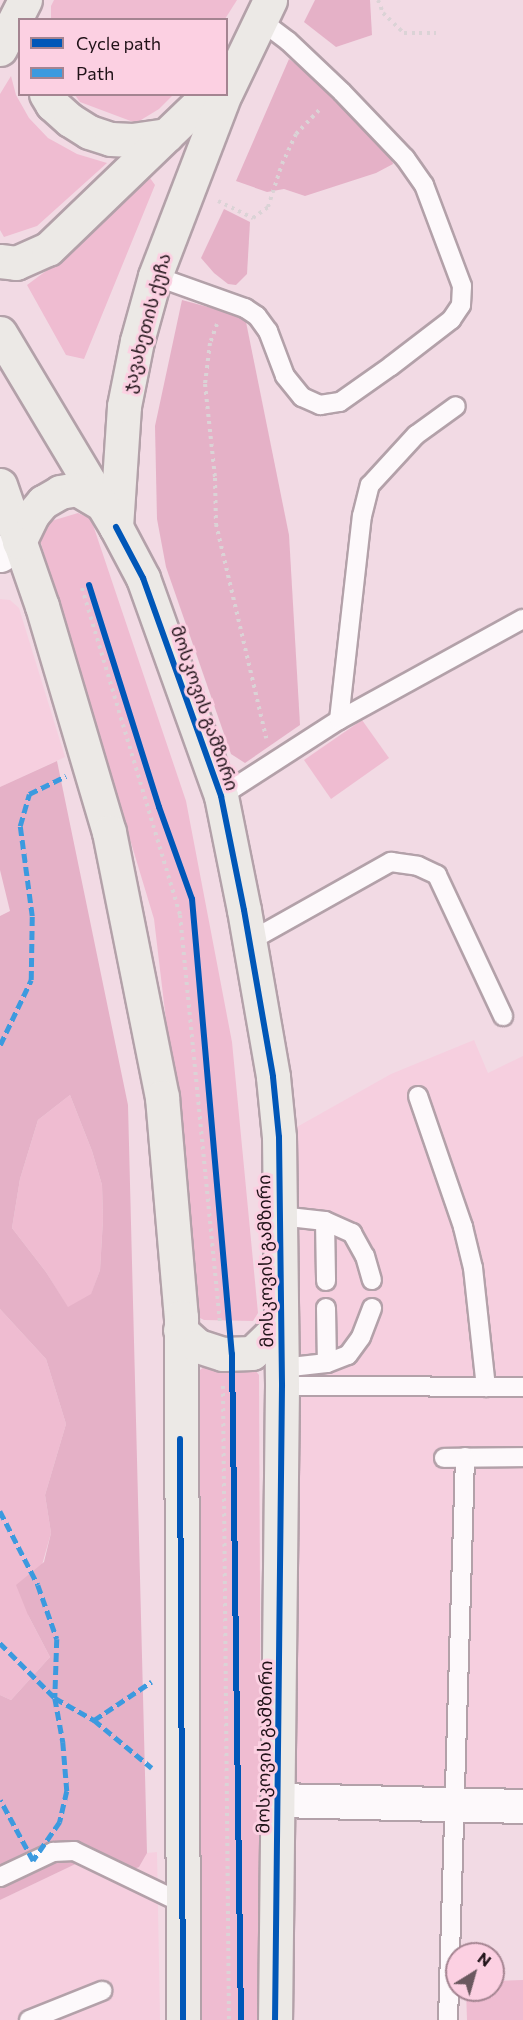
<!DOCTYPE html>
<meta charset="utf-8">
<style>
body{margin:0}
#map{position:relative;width:523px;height:2020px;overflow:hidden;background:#f2dae4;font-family:Commissioner,"Noto Sans Georgian",sans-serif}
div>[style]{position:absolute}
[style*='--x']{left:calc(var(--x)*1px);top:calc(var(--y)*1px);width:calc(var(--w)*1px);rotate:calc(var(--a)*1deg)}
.built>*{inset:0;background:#f6cfdf}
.green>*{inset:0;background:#efbcd1}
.forest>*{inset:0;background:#e5b1c7}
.path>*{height:4px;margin-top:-2px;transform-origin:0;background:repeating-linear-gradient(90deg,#dbd3d6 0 3px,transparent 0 7.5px)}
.roads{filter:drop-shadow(2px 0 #b3a1a9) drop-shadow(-2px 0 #b3a1a9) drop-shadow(0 2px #b3a1a9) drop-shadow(0 -2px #b3a1a9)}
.service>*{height:18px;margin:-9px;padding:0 9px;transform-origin:9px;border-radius:9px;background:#fdf9fb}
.minor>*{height:33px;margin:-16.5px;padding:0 16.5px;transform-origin:16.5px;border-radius:16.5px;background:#fdf9fb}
.primary>*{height:33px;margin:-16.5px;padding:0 16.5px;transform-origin:16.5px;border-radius:16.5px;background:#ece9e6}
.quiet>*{height:4.5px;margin-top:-2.25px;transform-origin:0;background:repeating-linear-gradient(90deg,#3c9adf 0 9px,transparent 0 13.5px)}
.cycleway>*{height:6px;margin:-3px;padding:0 3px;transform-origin:3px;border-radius:3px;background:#0057b8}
span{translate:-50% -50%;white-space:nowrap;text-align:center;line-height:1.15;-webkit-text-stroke:6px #fcd0e2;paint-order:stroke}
.street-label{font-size:18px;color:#201218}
.legend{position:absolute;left:18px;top:18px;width:210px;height:78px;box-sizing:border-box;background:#fcd0e2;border:2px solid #a48491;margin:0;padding:8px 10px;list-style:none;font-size:18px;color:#201218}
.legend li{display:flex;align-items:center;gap:12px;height:30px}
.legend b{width:30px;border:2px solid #a48491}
.north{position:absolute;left:445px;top:1942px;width:60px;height:60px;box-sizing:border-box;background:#fcd0e2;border:2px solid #a48491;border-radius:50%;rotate:37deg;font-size:16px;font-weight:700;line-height:24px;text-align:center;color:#201218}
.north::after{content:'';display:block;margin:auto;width:21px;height:27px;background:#6a585f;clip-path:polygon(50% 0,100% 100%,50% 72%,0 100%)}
</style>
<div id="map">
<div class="built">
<div style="clip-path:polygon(0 599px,10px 600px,19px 608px,65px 757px,0 787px)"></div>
<div style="clip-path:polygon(474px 1040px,488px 1073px,523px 1056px,523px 1813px,294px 1809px,288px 1132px,391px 1074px)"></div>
<div style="clip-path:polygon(157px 1852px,160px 2020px,0 2020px,0 1900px,86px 1859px,139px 1867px,147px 1853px)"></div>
</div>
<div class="green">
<div style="clip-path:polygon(54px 0,237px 0,225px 19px,51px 19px,51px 6px)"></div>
<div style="clip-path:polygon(11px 76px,16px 95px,29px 118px,48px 138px,77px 154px,107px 163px,37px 226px,4px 237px,0 230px,0 94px)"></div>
<div style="clip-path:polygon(75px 95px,173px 95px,159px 109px,136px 123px,80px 102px)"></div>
<div style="clip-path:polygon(150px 178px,155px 185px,84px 359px,66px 355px,27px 285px,54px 265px)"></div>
<div style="clip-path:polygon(78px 513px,91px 519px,186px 801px,232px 1042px,258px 1313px,253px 1321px,204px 1320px,194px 1315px,187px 1197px,154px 919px,39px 537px,48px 522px)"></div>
<div style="clip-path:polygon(362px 720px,389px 758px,331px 799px,304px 760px)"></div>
<div style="clip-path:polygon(70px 1095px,92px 1151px,102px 1185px,103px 1219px,100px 1270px,91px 1295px,68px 1308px,46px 1272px,12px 1228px,20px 1179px,38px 1120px)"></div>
<div style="clip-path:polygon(0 1309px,46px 1359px,66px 1424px,45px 1495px,51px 1533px,28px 1615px,50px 1657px,11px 1700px,0 1695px)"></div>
<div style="clip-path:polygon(209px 1363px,251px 1365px,259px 1375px,262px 2020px,202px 2020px,195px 1374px)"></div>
<div style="clip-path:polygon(523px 1980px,523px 2020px,467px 2020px,466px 1990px,493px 1990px,493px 1981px)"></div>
</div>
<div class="forest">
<div style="clip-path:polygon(315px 0,370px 0,372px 35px,336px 47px,304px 22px)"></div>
<div style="clip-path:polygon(289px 59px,309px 73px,372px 130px,390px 152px,393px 164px,376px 173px,305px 196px,284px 189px,267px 192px,236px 181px)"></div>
<div style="clip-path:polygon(224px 209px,250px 222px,247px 274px,236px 285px,228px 284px,214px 273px,201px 258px)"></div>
<div style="clip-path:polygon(182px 300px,245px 317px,289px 535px,300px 725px,245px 763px,231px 754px,166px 567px,157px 519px,155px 426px)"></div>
<div style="clip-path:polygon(evenodd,57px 761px,128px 1105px,147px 1853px,139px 1867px,123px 1873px,86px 1859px,0 1900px,0 1695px,11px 1700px,50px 1657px,28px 1615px,16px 1585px,44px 1562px,51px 1533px,45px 1495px,66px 1424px,46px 1359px,0 1309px,0 916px,10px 911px,0 870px,0 787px,57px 761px,70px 1095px,92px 1151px,102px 1185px,103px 1219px,100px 1270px,91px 1294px,68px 1307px,46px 1272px,12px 1228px,20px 1179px,38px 1120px,70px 1095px)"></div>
</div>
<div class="path">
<div style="--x:378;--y:0;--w:14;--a:69"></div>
<div style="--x:383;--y:13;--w:29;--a:44"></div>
<div style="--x:404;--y:33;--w:32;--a:0"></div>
<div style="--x:218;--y:201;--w:39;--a:26"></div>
<div style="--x:253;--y:218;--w:19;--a:-36"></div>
<div style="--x:268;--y:207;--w:45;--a:-72"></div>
<div style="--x:282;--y:164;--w:33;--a:-65"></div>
<div style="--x:296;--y:134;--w:37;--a:-46"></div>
<div style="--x:217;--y:324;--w:20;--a:110"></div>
<div style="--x:210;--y:343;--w:41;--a:97"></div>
<div style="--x:205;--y:384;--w:95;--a:83.9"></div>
<div style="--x:215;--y:478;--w:46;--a:88.8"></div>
<div style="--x:216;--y:524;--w:220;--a:76.8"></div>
<div style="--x:82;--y:588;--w:341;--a:73.3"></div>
<div style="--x:180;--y:915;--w:408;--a:84.4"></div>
<div style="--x:223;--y:1386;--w:634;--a:89.46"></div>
</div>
<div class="roads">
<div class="service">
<div style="--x:155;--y:276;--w:96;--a:19.6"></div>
<div style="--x:245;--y:308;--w:14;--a:34"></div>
<div style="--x:257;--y:316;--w:19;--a:54"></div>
<div style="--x:268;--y:331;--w:48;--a:69.3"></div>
<div style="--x:285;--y:376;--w:27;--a:51"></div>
<div style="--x:302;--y:397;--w:20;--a:24"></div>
<div style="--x:320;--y:405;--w:20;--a:-9"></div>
<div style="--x:340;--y:402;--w:62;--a:-35.2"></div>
<div style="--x:391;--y:366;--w:76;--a:-37.5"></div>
<div style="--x:451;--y:320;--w:18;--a:-56"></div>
<div style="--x:461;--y:305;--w:19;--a:-87"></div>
<div style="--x:462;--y:286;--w:108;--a:-110.6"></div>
<div style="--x:424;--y:185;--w:33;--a:-125"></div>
<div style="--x:405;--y:158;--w:91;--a:-133.7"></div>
<div style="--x:342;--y:92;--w:74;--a:-136.6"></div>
<div style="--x:288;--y:41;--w:34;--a:-143"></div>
<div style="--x:339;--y:720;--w:205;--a:-83.6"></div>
<div style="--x:362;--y:516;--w:32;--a:-76"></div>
<div style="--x:370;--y:485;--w:68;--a:-47.4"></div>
<div style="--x:416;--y:435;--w:49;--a:-35.9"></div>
<div style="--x:221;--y:796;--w:140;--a:-32.8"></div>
<div style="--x:339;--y:720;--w:210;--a:-28.8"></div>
<div style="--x:250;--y:941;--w:162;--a:-29.3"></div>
<div style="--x:391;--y:862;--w:27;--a:8"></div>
<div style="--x:418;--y:866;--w:21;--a:25"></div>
<div style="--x:437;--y:875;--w:156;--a:64.9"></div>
<div style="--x:418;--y:1096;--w:139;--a:71"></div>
<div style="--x:463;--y:1227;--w:42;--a:76.3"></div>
<div style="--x:473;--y:1268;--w:120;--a:83.8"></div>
<div style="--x:280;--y:1216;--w:45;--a:6.3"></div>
<div style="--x:325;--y:1221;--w:30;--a:24"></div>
<div style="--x:352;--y:1233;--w:26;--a:61"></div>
<div style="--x:365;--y:1256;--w:25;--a:74"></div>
<div style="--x:325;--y:1221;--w:60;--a:89"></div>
<div style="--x:326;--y:1308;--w:55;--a:89"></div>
<div style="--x:282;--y:1368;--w:45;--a:-6.3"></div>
<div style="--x:327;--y:1363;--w:22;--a:-21"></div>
<div style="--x:348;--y:1355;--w:22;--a:-54"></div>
<div style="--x:361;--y:1337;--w:31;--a:-69"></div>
<div style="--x:282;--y:1386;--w:241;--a:0.2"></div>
<div style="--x:444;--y:1458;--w:79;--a:-0.7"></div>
<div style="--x:0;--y:1877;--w:59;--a:-25.3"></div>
<div style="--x:53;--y:1852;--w:21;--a:-3"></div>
<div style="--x:74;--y:1851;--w:120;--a:25.7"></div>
<div style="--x:29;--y:2020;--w:79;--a:-21.7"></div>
<div style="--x:448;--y:2020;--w:563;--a:-88.27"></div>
</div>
<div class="minor">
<div style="--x:0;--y:555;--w:23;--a:-34"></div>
<div style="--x:278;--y:1800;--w:245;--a:1.4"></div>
</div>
<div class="primary">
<div style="--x:0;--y:49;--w:55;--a:-63"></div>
<div style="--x:226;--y:92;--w:102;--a:-64.4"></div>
<div style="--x:46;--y:94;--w:12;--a:59"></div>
<div style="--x:52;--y:104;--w:24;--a:42"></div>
<div style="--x:70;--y:120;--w:22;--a:32"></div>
<div style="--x:89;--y:132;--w:23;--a:18"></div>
<div style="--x:111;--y:139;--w:21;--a:3"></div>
<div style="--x:132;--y:140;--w:35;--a:-8"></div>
<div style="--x:0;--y:261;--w:16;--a:7"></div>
<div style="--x:16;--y:263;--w:35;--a:-24"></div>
<div style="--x:48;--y:249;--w:223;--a:-43.9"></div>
<div style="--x:0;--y:333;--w:226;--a:59.1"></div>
<div style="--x:116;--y:527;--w:58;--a:62.1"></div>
<div style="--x:143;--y:578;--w:232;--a:70.3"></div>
<div style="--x:221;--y:796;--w:116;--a:78.6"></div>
<div style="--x:244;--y:910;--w:169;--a:80.1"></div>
<div style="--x:273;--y:1077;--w:60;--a:84.3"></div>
<div style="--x:279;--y:1137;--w:249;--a:89.3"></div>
<div style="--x:282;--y:1386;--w:634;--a:90.63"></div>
<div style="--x:0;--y:485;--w:128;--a:70.9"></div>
<div style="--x:42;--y:606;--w:236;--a:73.5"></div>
<div style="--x:109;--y:832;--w:270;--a:78.7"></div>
<div style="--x:162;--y:1097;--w:221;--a:85.1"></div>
<div style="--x:181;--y:1317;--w:703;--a:89.84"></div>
<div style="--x:116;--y:527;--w:121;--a:-86.2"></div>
<div style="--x:124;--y:406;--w:66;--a:-78.7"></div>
<div style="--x:137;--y:341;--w:67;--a:-74.5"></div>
<div style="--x:155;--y:276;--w:195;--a:-69"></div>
<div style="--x:19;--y:542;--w:30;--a:-64"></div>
<div style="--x:32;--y:515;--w:17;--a:-50"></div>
<div style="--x:43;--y:502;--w:20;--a:-30"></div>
<div style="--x:60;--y:492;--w:17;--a:-10"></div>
<div style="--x:77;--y:489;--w:29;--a:31"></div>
<div style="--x:180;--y:1330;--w:24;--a:42"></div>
<div style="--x:198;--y:1346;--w:26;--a:18"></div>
<div style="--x:223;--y:1354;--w:29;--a:-2"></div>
<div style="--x:252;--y:1353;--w:40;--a:-44"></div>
</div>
</div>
<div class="quiet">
<div style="--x:0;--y:1045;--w:72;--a:-64.5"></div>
<div style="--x:31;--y:980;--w:64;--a:-89.1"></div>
<div style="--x:32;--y:916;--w:91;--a:-97.6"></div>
<div style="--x:20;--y:826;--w:33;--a:-74"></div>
<div style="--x:29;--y:794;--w:41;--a:-25.9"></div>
<div style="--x:0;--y:1511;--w:83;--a:62.8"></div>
<div style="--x:38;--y:1585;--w:57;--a:70.6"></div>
<div style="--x:57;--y:1639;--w:59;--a:91.9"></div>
<div style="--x:55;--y:1698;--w:45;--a:79.7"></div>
<div style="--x:63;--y:1742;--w:49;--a:85.3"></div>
<div style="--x:67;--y:1791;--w:32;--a:103"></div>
<div style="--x:60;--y:1822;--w:47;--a:124.7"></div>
<div style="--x:33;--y:1861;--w:69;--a:-118.4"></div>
<div style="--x:0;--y:1643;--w:78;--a:45"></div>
<div style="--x:55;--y:1698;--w:45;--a:29.4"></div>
<div style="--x:94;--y:1720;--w:69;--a:-33.7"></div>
<div style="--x:94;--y:1720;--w:75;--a:39.6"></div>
</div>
<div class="cycleway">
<div style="--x:116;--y:527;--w:58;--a:62.1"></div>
<div style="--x:143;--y:578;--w:232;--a:70.3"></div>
<div style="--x:221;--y:796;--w:116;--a:78.6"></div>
<div style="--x:244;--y:910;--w:169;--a:80.1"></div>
<div style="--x:273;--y:1077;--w:60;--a:84.3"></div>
<div style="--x:279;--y:1137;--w:249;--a:89.3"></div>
<div style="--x:282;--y:1386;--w:634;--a:90.63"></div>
<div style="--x:89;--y:585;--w:233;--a:72.5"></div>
<div style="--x:159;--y:807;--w:98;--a:70.3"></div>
<div style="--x:192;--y:899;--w:457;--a:85"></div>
<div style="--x:232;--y:1354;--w:666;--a:89.23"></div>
<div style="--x:180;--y:1439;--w:581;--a:89.7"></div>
</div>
<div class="street-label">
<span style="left:146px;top:323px;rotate:-75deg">ჯავახეთის ქუჩა</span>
<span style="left:205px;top:708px;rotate:71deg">მოსკოვის გამზირი</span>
<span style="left:265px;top:1261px;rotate:-91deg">მოსკოვის გამზირი</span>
<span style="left:264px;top:1747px;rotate:-89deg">მოსკოვის გამზირი</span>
</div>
<ul class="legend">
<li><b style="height:8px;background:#0057b8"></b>Cycle path</li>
<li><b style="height:8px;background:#3c9adf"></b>Path</li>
</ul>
<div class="north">N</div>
</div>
